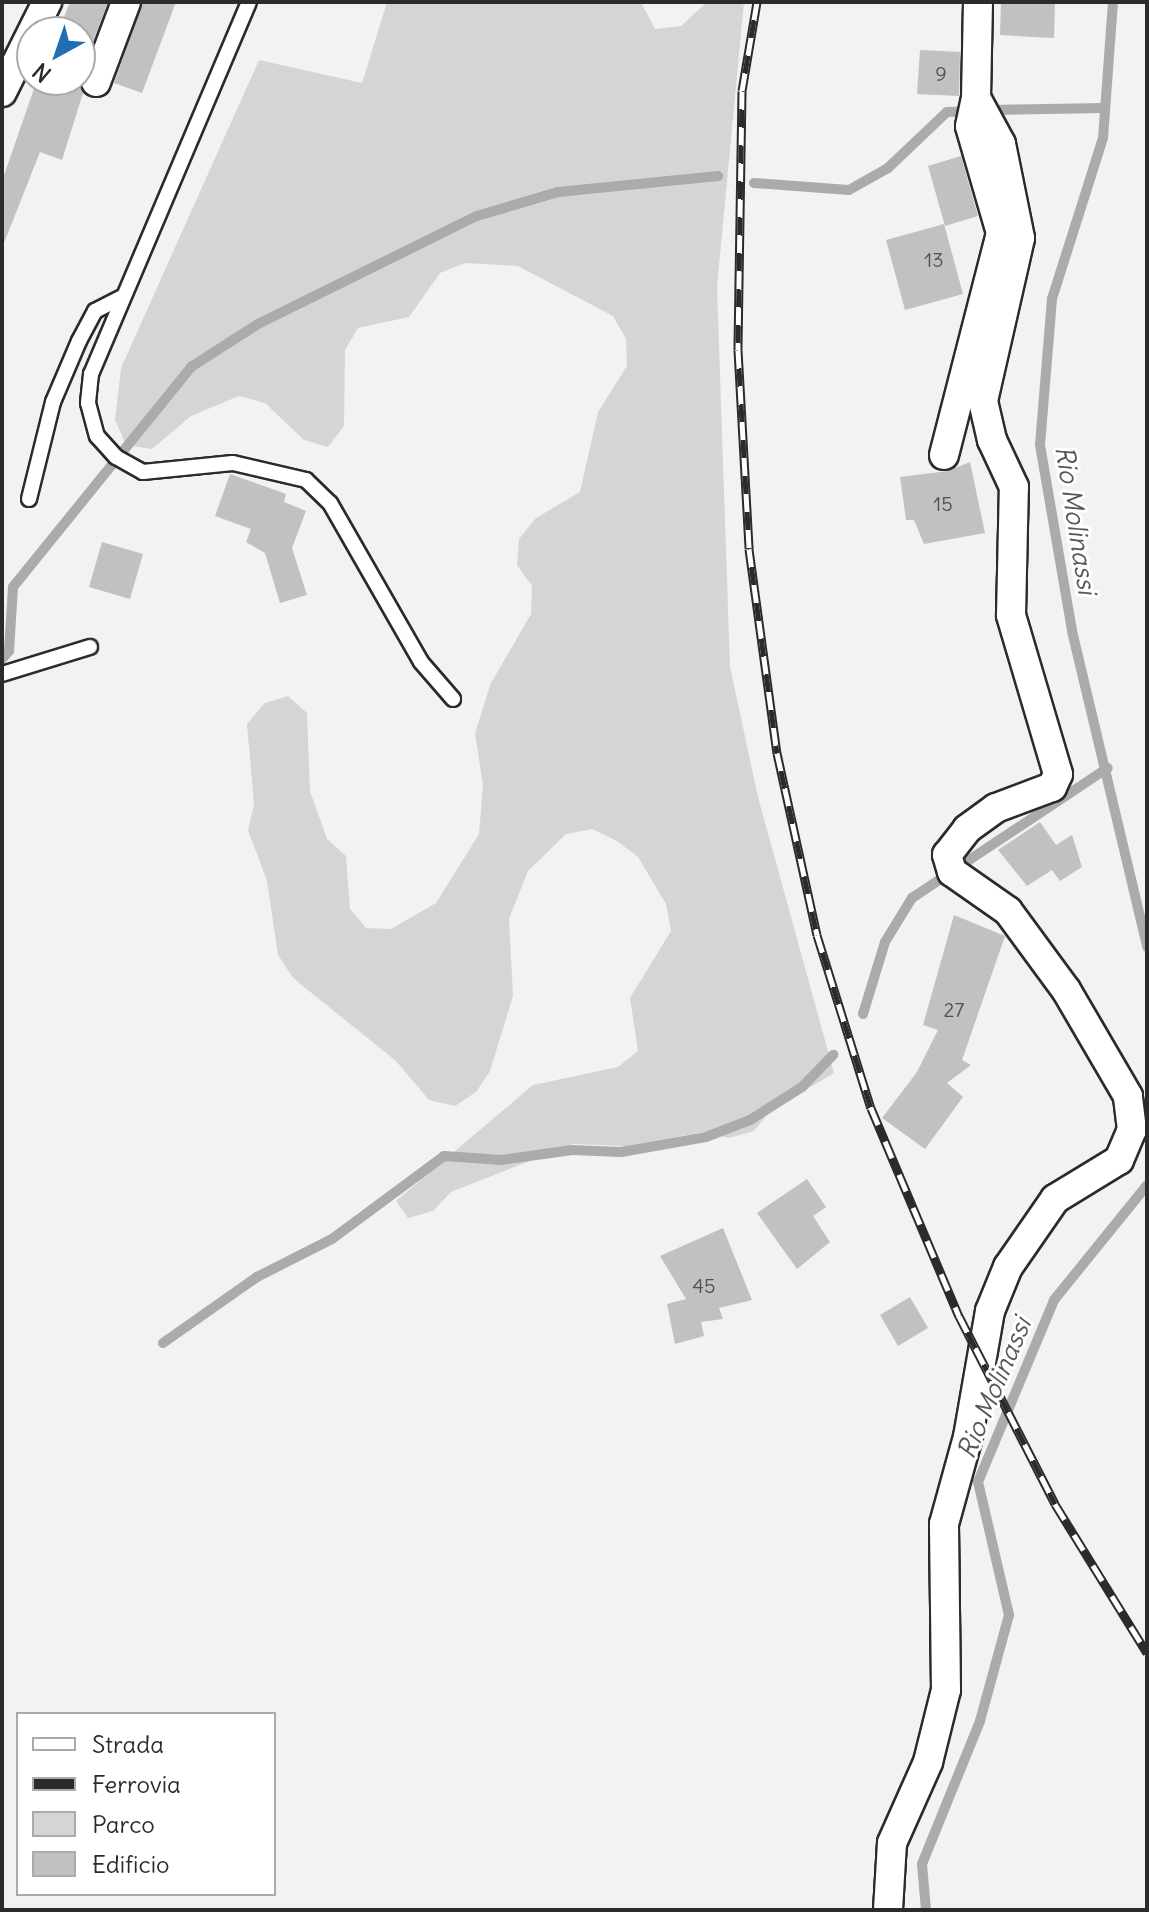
<!DOCTYPE html>
<style>
body{margin:0}
#map{position:relative;width:1149px;height:1912px;overflow:hidden;background:#f2f2f2;font-family:Delius,sans-serif}
div>[style]{position:absolute}
[style*='--x']{left:calc(var(--x)*1px);top:calc(var(--y)*1px);width:calc(var(--w)*1px);rotate:calc(var(--a)*1deg)}
.green>*{inset:0;background:#d5d5d5}
.stream>*{height:10px;margin:-5px;padding:0 5px;transform-origin:5px;border-radius:5px;background:#ababab}
.building>*{inset:0;background:#c1c1c1}
.roads{filter:drop-shadow(2px 0 #2b2b2b) drop-shadow(-2px 0 #2b2b2b) drop-shadow(0 2px #2b2b2b) drop-shadow(0 -2px #2b2b2b)}
.service>*{height:14px;margin:-7px;padding:0 7px;transform-origin:7px;border-radius:7px;background:#fff}
.minor>*{height:28px;margin:-14px;padding:0 14px;transform-origin:14px;border-radius:14px;background:#fff}
.rail>*{height:9px;margin-top:-4.5px;transform-origin:0;background:repeating-linear-gradient(90deg,#fff 0 18px,#2b2b2b 0 36px);box-sizing:border-box;border-block:2px solid #2b2b2b}
span{translate:-50% -50%;white-space:nowrap;text-align:center;line-height:1.15;-webkit-text-stroke:6px #fff;paint-order:stroke}
.number-label{font-size:20px;color:#505050}
.number-label span{-webkit-text-stroke-width:0}
.water-label{font-size:26px;color:#585858;font-style:italic}
.frame{position:absolute;inset:0;border:4px solid #2b2b2b;pointer-events:none}
.legend{position:absolute;left:16px;top:1712px;width:260px;height:184px;box-sizing:border-box;background:#fff;border:2px solid #aaa;margin:0;padding:10px 14px;list-style:none;font-size:24px;color:#2b2b2b}
.legend li{display:flex;align-items:center;gap:16px;height:40px}
.legend b{width:40px;border:2px solid #aaa}
.north{position:absolute;left:16px;top:16px;width:80px;height:80px;box-sizing:border-box;background:#fff;border:2px solid #aaa;border-radius:50%;rotate:220deg;font-size:22px;font-weight:700;line-height:32px;text-align:center;color:#2b2b2b}
.north::after{content:'';display:block;margin:auto;width:28px;height:36px;background:#1f6fb2;clip-path:polygon(50% 0,100% 100%,50% 72%,0 100%)}
</style>
<div id="map">
<div class="green">
<div style="clip-path:polygon(387px 2px,641px 2px,655px 29px,681px 26px,707px 2px,744px 2px,717px 287px,730px 667px,758px 797px,834px 1073px,770px 1111px,754px 1131px,729px 1138px,704px 1132px,626px 1146px,573px 1144px,451px 1192px,433px 1211px,408px 1218px,396px 1201px,533px 1085px,618px 1067px,638px 1051px,630px 998px,671px 931px,666px 904px,638px 857px,617px 841px,592px 829px,566px 834px,528px 871px,509px 919px,513px 996px,490px 1071px,476px 1092px,455px 1106px,429px 1100px,396px 1061px,293px 978px,278px 955px,267px 881px,248px 830px,254px 804px,247px 724px,265px 703px,288px 696px,307px 713px,310px 791px,327px 839px,346px 856px,350px 909px,366px 928px,391px 929px,436px 903px,479px 834px,483px 785px,475px 733px,491px 683px,531px 614px,532px 586px,517px 565px,519px 539px,536px 518px,580px 492px,598px 412px,627px 366px,626px 339px,613px 316px,518px 266px,465px 263px,440px 273px,409px 317px,358px 328px,345px 350px,344px 426px,328px 447px,304px 440px,265px 403px,239px 396px,191px 416px,152px 449px,126px 445px,115px 420px,121px 368px,259px 60px,362px 83px)"></div>
</div>
<div class="stream">
<div style="--x:1113;--y:2;--w:136;--a:94.2"></div>
<div style="--x:1103;--y:138;--w:169;--a:107.6"></div>
<div style="--x:1052;--y:299;--w:146;--a:94.7"></div>
<div style="--x:1040;--y:445;--w:189;--a:80.2"></div>
<div style="--x:1072;--y:631;--w:325;--a:76.6"></div>
<div style="--x:988;--y:110;--w:117;--a:-1"></div>
<div style="--x:754;--y:183;--w:95;--a:4.2"></div>
<div style="--x:849;--y:190;--w:45;--a:-29.4"></div>
<div style="--x:888;--y:168;--w:81;--a:-43.5"></div>
<div style="--x:947;--y:112;--w:25;--a:-2"></div>
<div style="--x:2;--y:659;--w:11;--a:-49"></div>
<div style="--x:9;--y:651;--w:64;--a:-86.4"></div>
<div style="--x:13;--y:587;--w:283;--a:-51"></div>
<div style="--x:191;--y:367;--w:80;--a:-32.7"></div>
<div style="--x:258;--y:324;--w:244;--a:-26.3"></div>
<div style="--x:477;--y:216;--w:84;--a:-16.5"></div>
<div style="--x:558;--y:192;--w:161;--a:-5.7"></div>
<div style="--x:863;--y:1014;--w:75;--a:-73"></div>
<div style="--x:885;--y:942;--w:52;--a:-58.5"></div>
<div style="--x:912;--y:898;--w:235;--a:-33.6"></div>
<div style="--x:163;--y:1343;--w:115;--a:-35.1"></div>
<div style="--x:257;--y:1277;--w:84;--a:-26.9"></div>
<div style="--x:332;--y:1239;--w:139;--a:-36.5"></div>
<div style="--x:444;--y:1156;--w:57;--a:4"></div>
<div style="--x:501;--y:1160;--w:72;--a:-8"></div>
<div style="--x:572;--y:1150;--w:49;--a:2.3"></div>
<div style="--x:621;--y:1152;--w:86;--a:-10"></div>
<div style="--x:706;--y:1137;--w:47;--a:-21.1"></div>
<div style="--x:750;--y:1120;--w:62;--a:-32.4"></div>
<div style="--x:802;--y:1087;--w:45;--a:-45.9"></div>
<div style="--x:926;--y:1910;--w:46;--a:-95"></div>
<div style="--x:922;--y:1864;--w:154;--a:-67.9"></div>
<div style="--x:980;--y:1721;--w:110;--a:-74.7"></div>
<div style="--x:1009;--y:1615;--w:137;--a:-103.1"></div>
<div style="--x:978;--y:1482;--w:197;--a:-67.3"></div>
<div style="--x:1054;--y:1300;--w:148;--a:-51"></div>
</div>
<div class="building">
<div style="clip-path:polygon(70px 2px,108px 2px,80px 76px,80px 32px,58px 32px)"></div>
<div style="clip-path:polygon(143px 2px,176px 2px,142px 93px,114px 83px)"></div>
<div style="clip-path:polygon(1001px 2px,1055px 2px,1054px 38px,1000px 35px)"></div>
<div style="clip-path:polygon(920px 50px,960px 52px,959px 96px,917px 94px)"></div>
<div style="clip-path:polygon(37px 80px,80px 80px,83px 93px,62px 160px,40px 152px,2px 248px,2px 181px)"></div>
<div style="clip-path:polygon(961px 156px,978px 216px,945px 226px,928px 166px)"></div>
<div style="clip-path:polygon(944px 224px,963px 294px,905px 310px,886px 240px)"></div>
<div style="clip-path:polygon(970px 462px,985px 533px,924px 544px,914px 520px,906px 520px,900px 477px,948px 471px)"></div>
<div style="clip-path:polygon(230px 474px,286px 494px,284px 502px,306px 511px,292px 548px,307px 595px,280px 603px,265px 553px,246px 542px,251px 529px,215px 516px)"></div>
<div style="clip-path:polygon(102px 542px,143px 554px,130px 599px,89px 587px)"></div>
<div style="clip-path:polygon(1040px 822px,1056px 845px,1072px 835px,1082px 867px,1060px 881px,1052px 870px,1027px 886px,998px 850px)"></div>
<div style="clip-path:polygon(954px 915px,1005px 936px,962px 1060px,971px 1065px,947px 1083px,963px 1097px,925px 1149px,882px 1118px,917px 1072px,938px 1030px,923px 1025px)"></div>
<div style="clip-path:polygon(807px 1179px,826px 1207px,813px 1216px,830px 1242px,797px 1269px,757px 1213px)"></div>
<div style="clip-path:polygon(723px 1228px,752px 1300px,719px 1308px,723px 1319px,701px 1322px,704px 1336px,675px 1344px,667px 1304px,686px 1299px,660px 1256px)"></div>
<div style="clip-path:polygon(910px 1297px,928px 1328px,898px 1346px,880px 1315px)"></div>
</div>
<div class="roads">
<div class="service">
<div style="--x:249;--y:2;--w:404;--a:113"></div>
<div style="--x:91;--y:374;--w:29;--a:96"></div>
<div style="--x:88;--y:403;--w:34;--a:75"></div>
<div style="--x:97;--y:436;--w:28;--a:48"></div>
<div style="--x:116;--y:457;--w:31;--a:29"></div>
<div style="--x:143;--y:472;--w:90;--a:-5.7"></div>
<div style="--x:233;--y:463;--w:75;--a:13.1"></div>
<div style="--x:306;--y:480;--w:33;--a:44"></div>
<div style="--x:330;--y:503;--w:183;--a:60.2"></div>
<div style="--x:421;--y:662;--w:49;--a:49.1"></div>
<div style="--x:29;--y:499;--w:100;--a:-76.1"></div>
<div style="--x:53;--y:402;--w:66;--a:-66.9"></div>
<div style="--x:79;--y:341;--w:34;--a:-62"></div>
<div style="--x:95;--y:311;--w:29;--a:-27"></div>
<div style="--x:2;--y:674;--w:92;--a:-17.1"></div>
</div>
<div class="minor">
<div style="--x:96;--y:82;--w:85;--a:-69.4"></div>
<div style="--x:2;--y:92;--w:101;--a:-63.4"></div>
<div style="--x:944;--y:455;--w:229;--a:-75.6"></div>
<div style="--x:1001;--y:233;--w:111;--a:-106.2"></div>
<div style="--x:970;--y:126;--w:29;--a:-78"></div>
<div style="--x:888;--y:1910;--w:67;--a:-86.6"></div>
<div style="--x:892;--y:1843;--w:89;--a:-66"></div>
<div style="--x:928;--y:1762;--w:74;--a:-76"></div>
<div style="--x:946;--y:1690;--w:166;--a:-90.7"></div>
<div style="--x:944;--y:1524;--w:90;--a:-74.6"></div>
<div style="--x:968;--y:1437;--w:128;--a:-80.1"></div>
<div style="--x:990;--y:1311;--w:48;--a:-67.8"></div>
<div style="--x:1008;--y:1267;--w:83;--a:-55.3"></div>
<div style="--x:1055;--y:1199;--w:75;--a:-31.4"></div>
<div style="--x:1119;--y:1160;--w:33;--a:-67"></div>
<div style="--x:1132;--y:1130;--w:34;--a:-97"></div>
<div style="--x:1128;--y:1096;--w:123;--a:-120.3"></div>
<div style="--x:1066;--y:990;--w:98;--a:-126.3"></div>
<div style="--x:1008;--y:911;--w:68;--a:-145.1"></div>
<div style="--x:952;--y:872;--w:18;--a:-106"></div>
<div style="--x:947;--y:855;--w:33;--a:-52"></div>
<div style="--x:967;--y:829;--w:36;--a:-36"></div>
<div style="--x:996;--y:808;--w:60;--a:-20.6"></div>
<div style="--x:1052;--y:787;--w:14;--a:-65"></div>
<div style="--x:1058;--y:774;--w:166;--a:-106.5"></div>
<div style="--x:1011;--y:615;--w:128;--a:-88.7"></div>
<div style="--x:1014;--y:487;--w:52;--a:-115.1"></div>
<div style="--x:992;--y:440;--w:40;--a:-103"></div>
<div style="--x:983;--y:401;--w:167;--a:-77.2"></div>
<div style="--x:1020;--y:238;--w:96;--a:-101.4"></div>
<div style="--x:1001;--y:144;--w:52;--a:-118.5"></div>
<div style="--x:976;--y:98;--w:96;--a:-88.8"></div>
</div>
</div>
<div class="rail">
<div style="--x:757;--y:2;--w:90;--a:99.6"></div>
<div style="--x:742;--y:91;--w:259;--a:90.9"></div>
<div style="--x:738;--y:350;--w:199;--a:86.8"></div>
<div style="--x:749;--y:549;--w:206;--a:82.2"></div>
<div style="--x:777;--y:753;--w:186;--a:77.6"></div>
<div style="--x:817;--y:935;--w:181;--a:72.7"></div>
<div style="--x:871;--y:1108;--w:226;--a:67.1"></div>
<div style="--x:959;--y:1316;--w:211;--a:62.9"></div>
<div style="--x:1055;--y:1504;--w:175;--a:58.3"></div>
</div>
<div class="number-label">
<span style="left:941px;top:73px">9</span>
<span style="left:934px;top:259px">13</span>
<span style="left:943px;top:503px">15</span>
<span style="left:954px;top:1009px">27</span>
<span style="left:704px;top:1285px">45</span>
</div>
<div class="water-label">
<span style="left:1076px;top:520px;rotate:81deg">Rio Molinassi</span>
<span style="left:994px;top:1388px;rotate:-67deg">Rio Molinassi</span>
</div>
<div class="frame"></div>
<ul class="legend">
<li><b style="height:10px;background:#fff"></b>Strada</li>
<li><b style="height:10px;background:#2b2b2b"></b>Ferrovia</li>
<li><b style="height:22px;background:#d5d5d5"></b>Parco</li>
<li><b style="height:22px;background:#c1c1c1"></b>Edificio</li>
</ul>
<div class="north">N</div>
</div>
